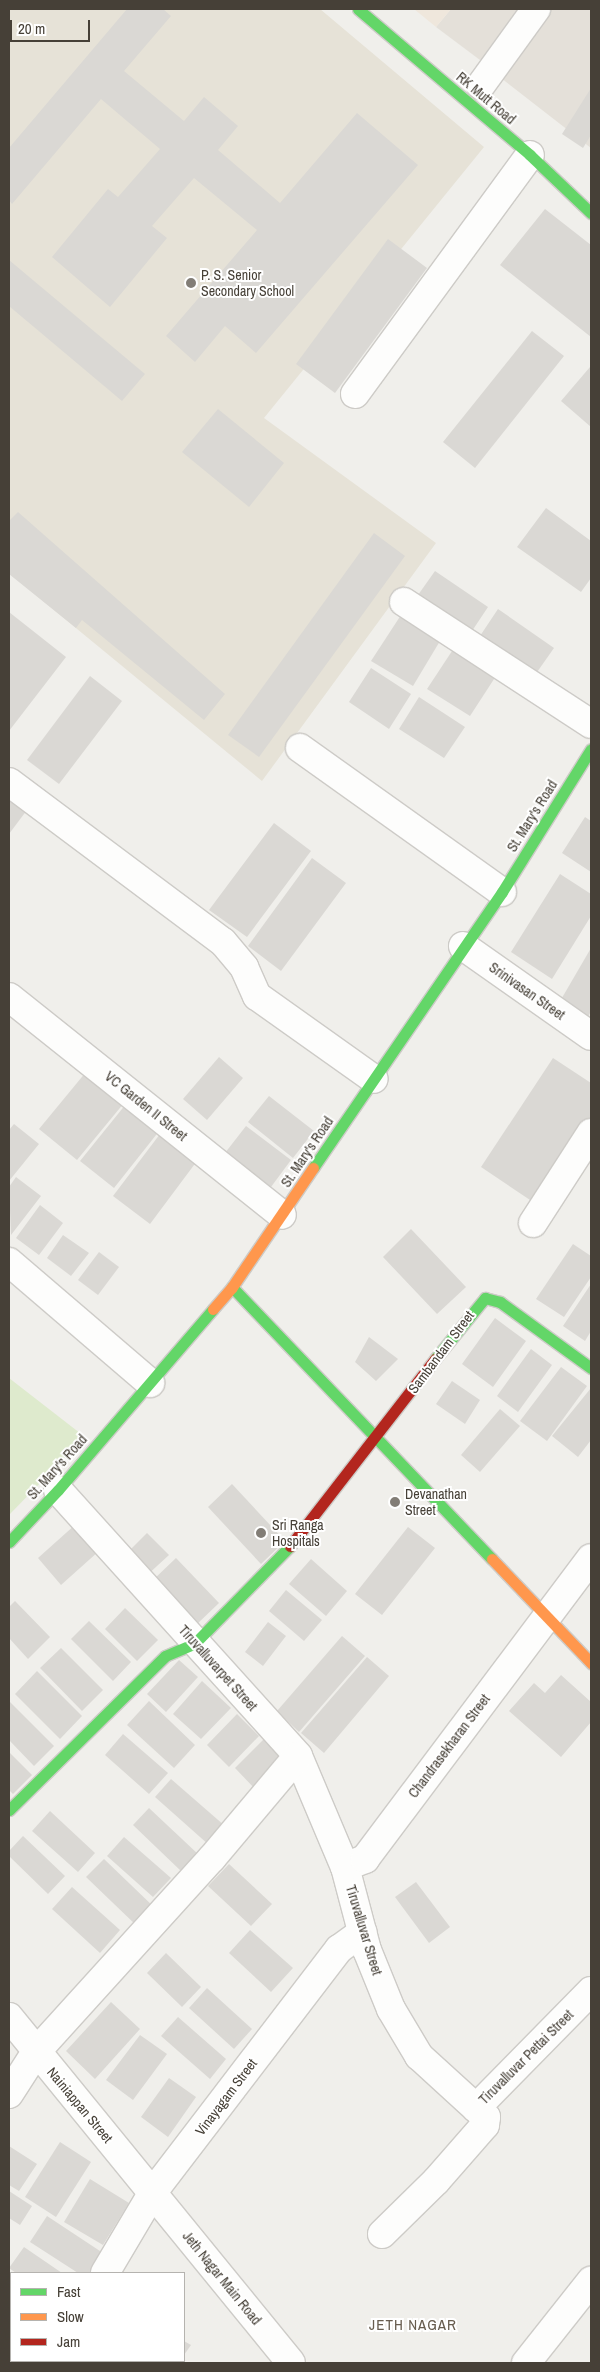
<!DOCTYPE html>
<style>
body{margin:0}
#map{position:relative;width:600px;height:2372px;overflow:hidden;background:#f0efeb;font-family:"Archivo Narrow",sans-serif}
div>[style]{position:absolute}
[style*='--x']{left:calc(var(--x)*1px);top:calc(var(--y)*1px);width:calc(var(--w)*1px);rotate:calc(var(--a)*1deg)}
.residential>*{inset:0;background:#e4e0d9}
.commercial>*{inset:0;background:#efe7dc}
.education>*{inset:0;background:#e6e2d7}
.green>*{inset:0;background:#deeacd}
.building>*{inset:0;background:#dad8d4}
.roads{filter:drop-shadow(1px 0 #cdcbc7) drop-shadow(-1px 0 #cdcbc7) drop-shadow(0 1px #cdcbc7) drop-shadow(0 -1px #cdcbc7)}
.street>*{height:28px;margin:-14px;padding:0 14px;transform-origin:14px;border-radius:14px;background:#fdfdfc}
.fast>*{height:11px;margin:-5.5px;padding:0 5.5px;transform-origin:5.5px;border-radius:5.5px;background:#63d668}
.slow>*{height:11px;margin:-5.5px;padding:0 5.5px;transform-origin:5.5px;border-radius:5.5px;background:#ff974d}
.jam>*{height:11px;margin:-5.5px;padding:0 5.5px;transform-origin:5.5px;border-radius:5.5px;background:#b3261e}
.dots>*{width:14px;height:14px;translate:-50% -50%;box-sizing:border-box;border:2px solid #fff;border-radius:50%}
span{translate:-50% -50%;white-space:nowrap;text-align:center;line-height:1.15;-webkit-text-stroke:4px #fff;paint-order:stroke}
.street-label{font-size:14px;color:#464037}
.poi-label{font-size:14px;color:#464037}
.left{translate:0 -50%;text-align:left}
.neighbourhood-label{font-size:15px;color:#685d4f;letter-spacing:1px}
.frame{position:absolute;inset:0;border:10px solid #464037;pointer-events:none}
.legend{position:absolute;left:10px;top:2272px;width:175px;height:90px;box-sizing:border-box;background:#fff;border:1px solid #b5b3af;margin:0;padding:6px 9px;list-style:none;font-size:15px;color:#464037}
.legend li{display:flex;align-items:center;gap:10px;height:25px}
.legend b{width:25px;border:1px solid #b5b3af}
.scale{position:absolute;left:10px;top:20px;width:80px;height:22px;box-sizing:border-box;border:2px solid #464037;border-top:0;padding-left:6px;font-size:15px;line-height:18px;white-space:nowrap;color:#464037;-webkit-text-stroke:4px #fff;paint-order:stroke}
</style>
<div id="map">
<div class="residential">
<div style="clip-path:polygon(451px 9px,523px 9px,484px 63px,436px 27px)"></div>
<div style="clip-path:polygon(551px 9px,591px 9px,591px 148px,501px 78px)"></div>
</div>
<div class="commercial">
<div style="clip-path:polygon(414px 9px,451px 9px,436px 27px)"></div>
</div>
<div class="education">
<div style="clip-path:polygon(9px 9px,320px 9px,484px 147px,264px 418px,436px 543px,262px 781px,9px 573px)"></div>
</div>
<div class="green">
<div style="clip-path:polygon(9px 1378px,85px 1437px,9px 1515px)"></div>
</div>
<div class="building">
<div style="clip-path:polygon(127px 9px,163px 9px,171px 16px,124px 71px,184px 121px,204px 97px,238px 126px,218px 150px,280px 203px,357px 113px,418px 165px,256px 353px,225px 326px,195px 362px,166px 336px,257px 230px,194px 178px,152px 226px,167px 238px,110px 307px,52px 257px,108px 189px,118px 197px,160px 149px,101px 99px,12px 204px,9px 200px,9px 148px)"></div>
<div style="clip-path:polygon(591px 88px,591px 135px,583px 148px,562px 134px)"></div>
<div style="clip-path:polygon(545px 209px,591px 245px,591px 337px,500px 265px)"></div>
<div style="clip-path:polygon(388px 239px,427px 268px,335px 393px,296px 364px)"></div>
<div style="clip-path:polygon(9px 260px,145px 374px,122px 401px,9px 306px)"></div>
<div style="clip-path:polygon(532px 331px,564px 356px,475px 468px,443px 442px)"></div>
<div style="clip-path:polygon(590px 367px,591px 369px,591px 427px,561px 401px)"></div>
<div style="clip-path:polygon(218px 409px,284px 463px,249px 507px,182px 452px)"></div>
<div style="clip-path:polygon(546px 508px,591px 541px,591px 578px,581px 592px,517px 547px)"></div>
<div style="clip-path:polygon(18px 512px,225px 694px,204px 720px,82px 620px,76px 628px,9px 574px,9px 521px)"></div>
<div style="clip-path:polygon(374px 533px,405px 556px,259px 757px,228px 735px)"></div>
<div style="clip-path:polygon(435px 571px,488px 607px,472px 631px,418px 595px)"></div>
<div style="clip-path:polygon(498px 609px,554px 648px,535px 675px,480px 636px)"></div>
<div style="clip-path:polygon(9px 612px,66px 657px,9px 731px)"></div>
<div style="clip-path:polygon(401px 615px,440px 641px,413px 686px,371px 661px)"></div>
<div style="clip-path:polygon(454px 648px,496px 676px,470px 716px,427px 689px)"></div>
<div style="clip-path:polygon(371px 668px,411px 694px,389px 729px,349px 702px)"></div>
<div style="clip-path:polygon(90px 676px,122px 701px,59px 784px,27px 760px)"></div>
<div style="clip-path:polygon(419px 697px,465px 727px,444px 758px,399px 729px)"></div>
<div style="clip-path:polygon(9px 796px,27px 810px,9px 834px)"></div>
<div style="clip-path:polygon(585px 817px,591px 821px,591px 872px,562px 853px)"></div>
<div style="clip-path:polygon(274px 823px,311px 851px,247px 937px,209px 910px)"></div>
<div style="clip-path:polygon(312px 858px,346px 883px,281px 971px,248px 946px)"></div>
<div style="clip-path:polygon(560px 874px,591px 894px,591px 916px,552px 979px,511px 952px)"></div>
<div style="clip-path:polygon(591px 948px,591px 1011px,587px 1019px,559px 1003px)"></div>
<div style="clip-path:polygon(219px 1057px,243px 1078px,207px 1120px,183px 1099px)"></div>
<div style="clip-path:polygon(553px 1058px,591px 1083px,591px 1121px,536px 1204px,481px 1167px)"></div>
<div style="clip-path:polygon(86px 1072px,124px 1103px,77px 1160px,39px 1129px)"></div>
<div style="clip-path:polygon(269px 1096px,314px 1131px,293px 1158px,248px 1122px)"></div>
<div style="clip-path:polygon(126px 1104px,160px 1130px,114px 1188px,80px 1161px)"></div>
<div style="clip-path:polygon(14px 1124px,39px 1144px,9px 1181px,9px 1130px)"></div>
<div style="clip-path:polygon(246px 1126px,291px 1160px,271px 1187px,225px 1153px)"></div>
<div style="clip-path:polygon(160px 1134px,197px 1161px,150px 1224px,113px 1196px)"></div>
<div style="clip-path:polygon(16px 1177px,41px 1196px,11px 1235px,9px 1187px)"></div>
<div style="clip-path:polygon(40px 1205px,63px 1223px,39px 1255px,16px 1238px)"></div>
<div style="clip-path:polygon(411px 1229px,466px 1287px,437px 1314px,383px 1257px)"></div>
<div style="clip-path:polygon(63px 1235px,89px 1253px,71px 1276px,47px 1258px)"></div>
<div style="clip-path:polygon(573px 1244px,591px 1256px,591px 1277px,564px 1317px,536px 1299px)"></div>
<div style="clip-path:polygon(99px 1252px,119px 1267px,98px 1295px,78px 1280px)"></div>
<div style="clip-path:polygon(591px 1284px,591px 1331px,585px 1341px,563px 1326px)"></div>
<div style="clip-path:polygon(495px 1318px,526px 1341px,493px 1387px,462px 1364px)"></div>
<div style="clip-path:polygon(369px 1337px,398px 1359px,376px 1381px,355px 1362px)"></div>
<div style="clip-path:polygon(531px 1349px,552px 1365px,518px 1412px,497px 1396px)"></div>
<div style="clip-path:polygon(561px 1367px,587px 1386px,547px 1441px,520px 1421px)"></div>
<div style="clip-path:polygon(452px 1381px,480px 1400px,465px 1424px,436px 1404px)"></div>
<div style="clip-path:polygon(591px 1388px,591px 1440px,578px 1457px,552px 1436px)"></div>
<div style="clip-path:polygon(500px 1409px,520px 1426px,480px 1472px,461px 1455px)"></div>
<div style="clip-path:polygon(232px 1484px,285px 1541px,261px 1564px,208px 1507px)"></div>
<div style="clip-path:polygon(76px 1524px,99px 1551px,61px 1585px,38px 1558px)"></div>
<div style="clip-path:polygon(408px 1527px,435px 1548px,382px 1615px,355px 1594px)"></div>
<div style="clip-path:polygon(147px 1533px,169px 1555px,145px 1577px,124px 1556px)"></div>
<div style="clip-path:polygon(176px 1558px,219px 1603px,195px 1626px,152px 1581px)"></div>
<div style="clip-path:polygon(311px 1559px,347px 1591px,326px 1616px,289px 1584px)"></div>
<div style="clip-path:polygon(286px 1590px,322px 1620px,304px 1641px,269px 1611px)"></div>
<div style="clip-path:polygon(15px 1601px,50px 1637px,28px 1659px,9px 1638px,9px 1607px)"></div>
<div style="clip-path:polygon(125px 1608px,158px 1640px,137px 1661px,105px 1629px)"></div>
<div style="clip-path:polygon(89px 1621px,131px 1662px,113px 1681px,71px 1639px)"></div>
<div style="clip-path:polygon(268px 1622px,286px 1636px,263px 1666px,245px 1652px)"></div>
<div style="clip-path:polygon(342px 1636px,365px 1656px,299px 1732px,277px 1711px)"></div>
<div style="clip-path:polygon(61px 1648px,103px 1690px,82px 1711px,40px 1668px)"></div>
<div style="clip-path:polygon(367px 1657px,389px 1676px,324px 1753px,301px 1733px)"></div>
<div style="clip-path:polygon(179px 1660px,198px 1677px,166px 1712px,147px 1694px)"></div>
<div style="clip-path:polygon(37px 1671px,82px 1716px,60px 1739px,15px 1694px)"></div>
<div style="clip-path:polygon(561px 1675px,591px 1702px,591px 1722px,561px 1757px,509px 1711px,534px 1683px,545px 1693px)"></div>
<div style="clip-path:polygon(202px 1681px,231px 1708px,201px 1739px,173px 1714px)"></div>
<div style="clip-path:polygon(9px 1701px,54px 1746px,34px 1766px,9px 1740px)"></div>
<div style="clip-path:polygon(149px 1701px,195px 1745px,174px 1768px,127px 1725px)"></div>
<div style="clip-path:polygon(237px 1714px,259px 1736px,229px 1767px,207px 1745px)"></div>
<div style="clip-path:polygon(123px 1734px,168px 1773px,149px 1794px,105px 1755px)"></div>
<div style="clip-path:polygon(264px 1739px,286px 1762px,257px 1791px,235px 1768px)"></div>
<div style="clip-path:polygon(9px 1752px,32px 1775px,13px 1794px,9px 1790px)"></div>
<div style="clip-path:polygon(171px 1779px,225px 1826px,209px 1845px,155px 1797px)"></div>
<div style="clip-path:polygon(149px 1808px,199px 1855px,182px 1872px,133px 1825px)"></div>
<div style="clip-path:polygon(50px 1811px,95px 1853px,78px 1872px,32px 1831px)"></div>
<div style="clip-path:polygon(23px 1836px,65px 1876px,48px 1894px,9px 1856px,9px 1851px)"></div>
<div style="clip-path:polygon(124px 1837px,171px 1878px,153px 1897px,107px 1856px)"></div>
<div style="clip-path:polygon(104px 1859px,156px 1909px,138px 1927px,86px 1877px)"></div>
<div style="clip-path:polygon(229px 1864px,272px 1904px,251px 1926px,208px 1886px)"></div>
<div style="clip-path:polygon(416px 1882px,450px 1927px,429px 1943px,395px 1897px)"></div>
<div style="clip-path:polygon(72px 1887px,120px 1930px,100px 1953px,52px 1909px)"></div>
<div style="clip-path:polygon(250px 1930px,293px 1968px,271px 1992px,229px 1953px)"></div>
<div style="clip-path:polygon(166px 1953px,201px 1987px,182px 2007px,147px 1973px)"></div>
<div style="clip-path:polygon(207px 1988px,252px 2029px,234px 2049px,189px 2008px)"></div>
<div style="clip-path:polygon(111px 2002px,140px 2029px,95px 2079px,66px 2051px)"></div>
<div style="clip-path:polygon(178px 2017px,226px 2059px,210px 2079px,161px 2036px)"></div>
<div style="clip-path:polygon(140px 2035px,167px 2054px,133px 2100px,106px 2080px)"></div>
<div style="clip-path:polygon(169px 2078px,196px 2097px,168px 2137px,141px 2117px)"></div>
<div style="clip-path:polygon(60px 2142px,91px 2162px,56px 2217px,25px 2197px)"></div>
<div style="clip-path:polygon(9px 2146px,37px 2164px,19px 2191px,9px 2185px)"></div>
<div style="clip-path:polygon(90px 2179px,129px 2203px,103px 2245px,64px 2222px)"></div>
<div style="clip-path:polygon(9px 2191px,32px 2206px,20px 2225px,9px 2218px)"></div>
<div style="clip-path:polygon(47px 2216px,103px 2253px,90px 2273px,78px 2273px,30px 2242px)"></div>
<div style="clip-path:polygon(24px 2247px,62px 2273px,16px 2273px,9px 2268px)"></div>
<div style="clip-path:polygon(9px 2274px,11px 2276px,11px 2313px,9px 2312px)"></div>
<div style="clip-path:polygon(184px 2341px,191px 2345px,184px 2355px)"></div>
<div style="clip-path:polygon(153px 2361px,180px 2361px,179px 2363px)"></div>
</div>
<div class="roads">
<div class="street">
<div style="--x:481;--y:85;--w:94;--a:-54.1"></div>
<div style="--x:355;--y:394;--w:296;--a:-53.8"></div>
<div style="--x:404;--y:602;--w:223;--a:33.1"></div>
<div style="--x:300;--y:748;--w:248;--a:35.5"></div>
<div style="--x:9;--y:782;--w:267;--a:36.8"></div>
<div style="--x:223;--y:942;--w:33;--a:50"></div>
<div style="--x:244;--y:967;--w:32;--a:66"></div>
<div style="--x:257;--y:996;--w:143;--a:35.4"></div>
<div style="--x:463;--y:946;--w:156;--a:35.1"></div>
<div style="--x:9;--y:997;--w:349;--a:38.6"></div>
<div style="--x:533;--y:1223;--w:107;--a:-57.2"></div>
<div style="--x:9;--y:1262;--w:186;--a:40.6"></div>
<div style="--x:58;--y:1490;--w:358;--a:47.9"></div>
<div style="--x:298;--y:1756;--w:121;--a:67.1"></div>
<div style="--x:345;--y:1867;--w:86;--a:75.2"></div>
<div style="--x:367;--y:1950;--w:64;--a:67.9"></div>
<div style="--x:391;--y:2009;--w:55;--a:59.2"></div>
<div style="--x:419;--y:2056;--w:77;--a:42.4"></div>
<div style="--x:345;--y:1867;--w:22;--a:-22"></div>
<div style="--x:365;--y:1859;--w:376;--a:-53.1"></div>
<div style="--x:9;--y:2017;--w:446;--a:50.8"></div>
<div style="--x:9;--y:2094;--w:50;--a:-57.3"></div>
<div style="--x:36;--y:2052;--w:262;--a:-47.8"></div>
<div style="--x:212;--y:1858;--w:133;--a:-49.9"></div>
<div style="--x:382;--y:2234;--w:76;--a:-44.5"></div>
<div style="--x:436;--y:2181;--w:74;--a:-48.8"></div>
<div style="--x:485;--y:2125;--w:8;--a:-83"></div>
<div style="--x:486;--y:2117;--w:13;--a:-138"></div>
<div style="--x:476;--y:2108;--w:164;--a:-45.5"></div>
<div style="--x:105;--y:2273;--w:94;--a:-59.3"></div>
<div style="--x:153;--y:2192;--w:306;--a:-52.6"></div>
<div style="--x:339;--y:1949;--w:29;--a:-36"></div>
<div style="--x:50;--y:2363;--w:3;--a:-45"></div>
<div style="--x:526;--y:2363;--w:105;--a:-51.6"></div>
</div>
<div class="fast">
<div style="--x:358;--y:9;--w:226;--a:40.3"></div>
<div style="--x:530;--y:155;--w:84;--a:43.6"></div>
<div style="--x:313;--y:1168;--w:335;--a:-55.6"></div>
<div style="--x:502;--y:892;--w:168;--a:-58.1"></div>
<div style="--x:232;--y:1287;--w:376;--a:46.3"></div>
<div style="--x:435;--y:1359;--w:79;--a:-50.7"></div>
<div style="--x:485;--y:1298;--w:16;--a:15"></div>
<div style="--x:500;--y:1302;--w:112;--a:36"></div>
<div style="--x:9;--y:1542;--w:71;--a:-46.7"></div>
<div style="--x:58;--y:1490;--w:238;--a:-49.4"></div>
<div style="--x:9;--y:1810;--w:219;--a:-44.6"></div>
<div style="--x:165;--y:1656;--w:33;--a:-23"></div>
<div style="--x:195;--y:1643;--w:136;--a:-45.6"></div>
</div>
<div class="slow">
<div style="--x:213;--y:1309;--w:29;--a:-49"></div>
<div style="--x:232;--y:1287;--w:144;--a:-55.8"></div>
<div style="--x:492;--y:1559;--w:144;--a:46.4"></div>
</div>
<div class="jam">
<div style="--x:290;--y:1546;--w:237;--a:-52.2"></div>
</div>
</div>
<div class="dots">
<div style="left:191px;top:283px;background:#827d76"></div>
<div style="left:395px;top:1502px;background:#827d76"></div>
<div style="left:261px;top:1533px;background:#827d76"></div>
</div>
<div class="street-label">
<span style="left:486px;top:98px;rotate:40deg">RK Mutt Road</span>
<span style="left:532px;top:816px;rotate:-58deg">St. Mary's Road</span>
<span style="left:527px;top:991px;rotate:35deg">Srinivasan Street</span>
<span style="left:146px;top:1106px;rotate:39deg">VC Garden II Street</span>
<span style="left:307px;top:1152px;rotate:-56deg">St. Mary's Road</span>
<span style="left:441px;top:1352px;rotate:-53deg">Sambandam Street</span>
<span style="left:57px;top:1467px;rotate:-48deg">St. Mary's Road</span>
<span style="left:218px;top:1668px;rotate:48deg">Tiruvalluvarpet Street</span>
<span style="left:449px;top:1746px;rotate:-53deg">Chandrasekharan Street</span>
<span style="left:364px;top:1930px;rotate:73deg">Tiruvalluvar Street</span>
<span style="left:526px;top:2057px;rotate:-45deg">Tiruvalluvar Pettai Street</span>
<span style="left:226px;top:2097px;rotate:-53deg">Vinayagam Street</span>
<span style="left:80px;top:2105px;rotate:50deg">Nainiappan Street</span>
<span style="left:222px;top:2278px;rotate:51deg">Jeth Nagar Main Road</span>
</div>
<div class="poi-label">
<span class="left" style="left:201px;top:283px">P. S. Senior<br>Secondary School</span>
<span class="left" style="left:405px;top:1502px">Devanathan<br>Street</span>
<span class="left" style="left:272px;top:1533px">Sri Ranga<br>Hospitals</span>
</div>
<div class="neighbourhood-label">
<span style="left:413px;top:2325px">JETH NAGAR</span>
</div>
<div class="frame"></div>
<ul class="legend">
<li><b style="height:6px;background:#63d668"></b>Fast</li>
<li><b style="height:6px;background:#ff974d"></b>Slow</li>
<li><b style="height:6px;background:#b3261e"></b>Jam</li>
</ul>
<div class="scale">20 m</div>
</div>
